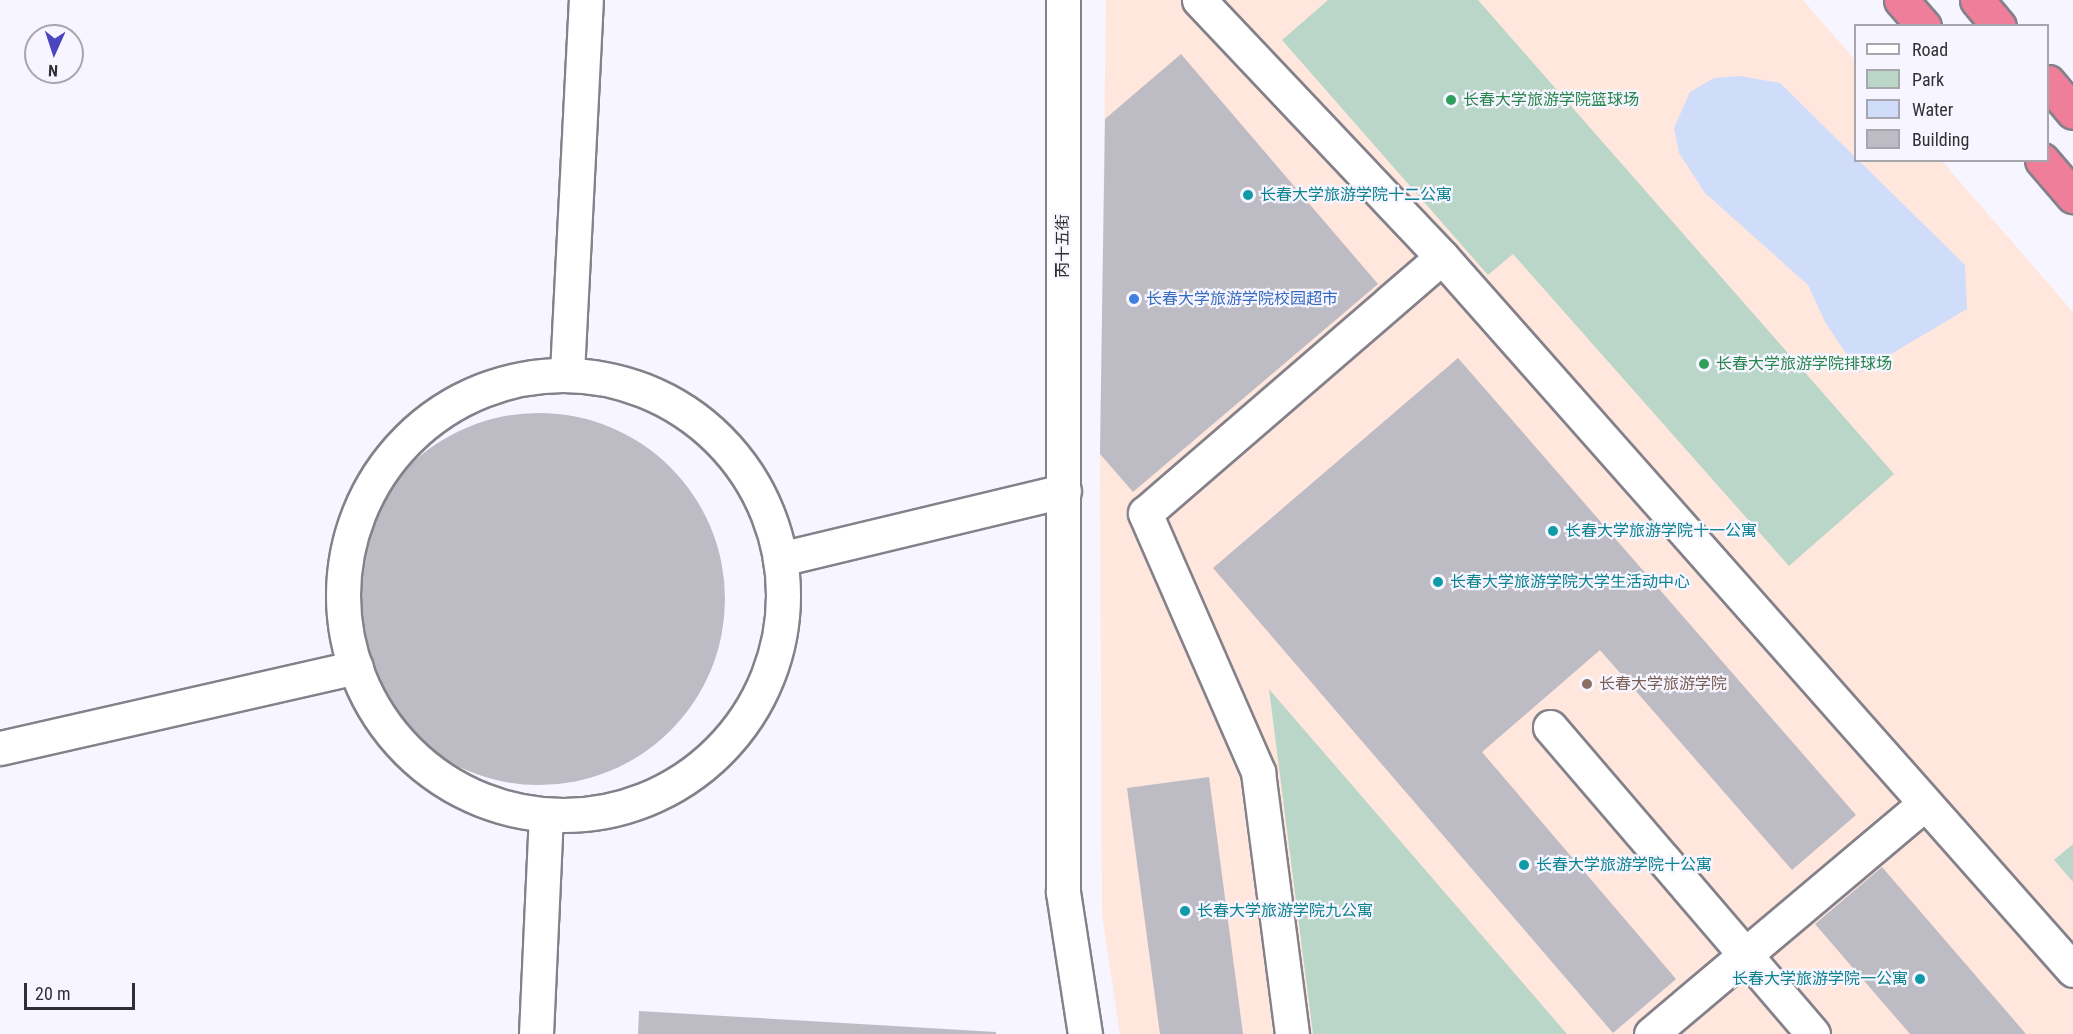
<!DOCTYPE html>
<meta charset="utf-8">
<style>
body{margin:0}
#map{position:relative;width:2073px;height:1034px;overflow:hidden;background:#f7f5ff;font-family:"Roboto Condensed","Noto Sans SC",sans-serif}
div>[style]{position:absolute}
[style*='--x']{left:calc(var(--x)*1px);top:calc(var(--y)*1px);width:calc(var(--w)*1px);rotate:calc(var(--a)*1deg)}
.education>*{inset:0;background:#ffe7dd}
.green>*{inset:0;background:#b9d6c8}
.water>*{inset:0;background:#cfddfb}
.building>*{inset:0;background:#bdbbc4}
.round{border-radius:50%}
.roads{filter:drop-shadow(2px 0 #84818a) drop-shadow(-2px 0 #84818a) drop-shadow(0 2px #84818a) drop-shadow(0 -2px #84818a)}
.minor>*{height:33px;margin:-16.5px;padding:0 16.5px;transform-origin:16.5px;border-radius:16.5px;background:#fff}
.minor>.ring{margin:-16.5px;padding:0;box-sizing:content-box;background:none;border:33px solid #fff;border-radius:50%}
.highway>*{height:33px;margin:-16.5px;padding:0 16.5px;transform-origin:16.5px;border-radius:16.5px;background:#ef7e9b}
.dots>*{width:16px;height:16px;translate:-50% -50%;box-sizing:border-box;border:3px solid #f7f5ff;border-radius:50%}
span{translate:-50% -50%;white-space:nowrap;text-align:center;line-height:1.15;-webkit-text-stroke:4.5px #f7f5ff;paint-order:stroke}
.leisure-label{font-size:16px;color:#27864d}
.left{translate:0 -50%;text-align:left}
.culture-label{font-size:16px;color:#0d838f}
.right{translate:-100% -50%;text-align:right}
.street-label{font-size:16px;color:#302f33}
.shop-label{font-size:16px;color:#366cbe}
.education-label{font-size:16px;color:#785e54}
.legend{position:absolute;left:1854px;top:24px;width:195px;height:138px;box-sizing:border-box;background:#f7f5ff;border:2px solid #a7a6ad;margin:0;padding:8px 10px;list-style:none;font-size:18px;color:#302f33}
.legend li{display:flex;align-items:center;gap:12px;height:30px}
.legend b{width:30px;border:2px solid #a7a6ad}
.north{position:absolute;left:24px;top:24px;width:60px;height:60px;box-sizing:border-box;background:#f7f5ff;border:2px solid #a7a6ad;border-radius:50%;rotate:183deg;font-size:16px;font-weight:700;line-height:24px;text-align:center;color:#302f33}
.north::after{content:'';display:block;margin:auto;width:21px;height:27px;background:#4a47be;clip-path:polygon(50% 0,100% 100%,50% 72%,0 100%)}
.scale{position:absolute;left:24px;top:983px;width:111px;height:27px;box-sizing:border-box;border:3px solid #302f33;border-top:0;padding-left:8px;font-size:18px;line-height:21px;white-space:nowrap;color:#302f33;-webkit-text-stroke:4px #f7f5ff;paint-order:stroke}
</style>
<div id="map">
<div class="education">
<div style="clip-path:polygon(1106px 0,1803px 0,1855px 60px,1856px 160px,1942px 161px,2073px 312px,2073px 1034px,1120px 1034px,1102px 915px,1100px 454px)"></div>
</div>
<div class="green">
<div style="clip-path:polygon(1328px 0,1478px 0,1894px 474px,1789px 566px,1513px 254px,1488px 275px,1282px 40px)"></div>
<div style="clip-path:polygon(1269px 689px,1567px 1034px,1313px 1034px)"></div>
<div style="clip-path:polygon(2073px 844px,2073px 882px,2054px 860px)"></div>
</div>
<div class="water">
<div style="clip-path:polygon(1740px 76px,1780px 83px,1965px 265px,1967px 309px,1859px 373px,1825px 322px,1808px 285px,1705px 193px,1679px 153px,1674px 128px,1690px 92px,1714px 78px)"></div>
</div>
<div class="building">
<div style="clip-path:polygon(1181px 54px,1378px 284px,1133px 492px,1100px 454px,1105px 119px)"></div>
<div style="clip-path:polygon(1458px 358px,1856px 815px,1792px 870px,1600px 650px,1482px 752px,1676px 979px,1613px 1033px,1213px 568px)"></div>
<div class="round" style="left:353px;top:413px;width:372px;height:372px"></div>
<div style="clip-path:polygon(1209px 777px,1243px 1034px,1160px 1034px,1127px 788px)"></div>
<div style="clip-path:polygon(1882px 867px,2026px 1034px,1910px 1034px,1815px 924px)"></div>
<div style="clip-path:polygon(639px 1011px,996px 1032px,996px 1034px,638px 1034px)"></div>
</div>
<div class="roads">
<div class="minor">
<div style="--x:1063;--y:0;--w:892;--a:90"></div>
<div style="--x:1063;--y:892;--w:144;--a:81.2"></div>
<div style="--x:1199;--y:0;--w:354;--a:46.6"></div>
<div style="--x:1442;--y:257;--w:392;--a:139.2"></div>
<div style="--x:1145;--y:513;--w:283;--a:66.4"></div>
<div style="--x:1258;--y:772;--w:264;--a:82.6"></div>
<div style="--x:1442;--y:257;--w:952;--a:48.49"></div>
<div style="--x:567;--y:373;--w:373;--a:-87.1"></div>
<div class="ring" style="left:343px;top:375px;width:407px;height:407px"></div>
<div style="--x:780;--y:559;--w:292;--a:-13.5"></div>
<div style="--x:1550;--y:727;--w:404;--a:49.4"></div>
<div style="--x:0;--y:748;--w:365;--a:-12.8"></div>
<div style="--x:536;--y:1034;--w:218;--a:-87.4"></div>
<div style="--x:1651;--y:1034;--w:358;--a:-40.1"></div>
</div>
<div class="highway">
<div style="--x:1901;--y:0;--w:35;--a:49"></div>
<div style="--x:1977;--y:0;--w:34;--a:50"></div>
<div style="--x:2048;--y:82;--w:39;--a:50"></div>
<div style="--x:2042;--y:160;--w:48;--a:49.3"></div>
</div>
</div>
<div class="dots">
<div style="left:1451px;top:100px;background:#2e9e5b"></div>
<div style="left:1248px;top:195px;background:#0f9aa8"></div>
<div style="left:1134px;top:299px;background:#3f7fe0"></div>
<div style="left:1704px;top:364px;background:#2e9e5b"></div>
<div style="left:1553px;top:531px;background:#0f9aa8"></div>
<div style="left:1438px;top:582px;background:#0f9aa8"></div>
<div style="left:1587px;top:684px;background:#8d6e63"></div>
<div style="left:1524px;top:865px;background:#0f9aa8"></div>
<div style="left:1185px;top:911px;background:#0f9aa8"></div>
<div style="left:1920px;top:979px;background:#0f9aa8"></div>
</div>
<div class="leisure-label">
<span class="left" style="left:1463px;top:100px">长春大学旅游学院篮球场</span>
<span class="left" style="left:1716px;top:364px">长春大学旅游学院排球场</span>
</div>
<div class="culture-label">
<span class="left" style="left:1260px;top:195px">长春大学旅游学院十二公寓</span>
<span class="left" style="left:1565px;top:531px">长春大学旅游学院十一公寓</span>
<span class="left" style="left:1450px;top:582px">长春大学旅游学院大学生活动中心</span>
<span class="left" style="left:1536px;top:865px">长春大学旅游学院十公寓</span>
<span class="left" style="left:1197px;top:911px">长春大学旅游学院九公寓</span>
<span class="right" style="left:1908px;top:979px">长春大学旅游学院一公寓</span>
</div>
<div class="street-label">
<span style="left:1063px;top:246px;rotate:-90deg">丙十五街</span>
</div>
<div class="shop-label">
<span class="left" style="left:1146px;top:299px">长春大学旅游学院校园超市</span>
</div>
<div class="education-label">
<span class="left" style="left:1599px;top:684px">长春大学旅游学院</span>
</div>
<ul class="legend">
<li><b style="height:8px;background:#fff"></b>Road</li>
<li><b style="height:16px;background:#b9d6c8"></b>Park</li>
<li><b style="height:16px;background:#cfddfb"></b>Water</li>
<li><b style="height:16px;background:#bdbbc4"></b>Building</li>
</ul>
<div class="north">N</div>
<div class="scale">20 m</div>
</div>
